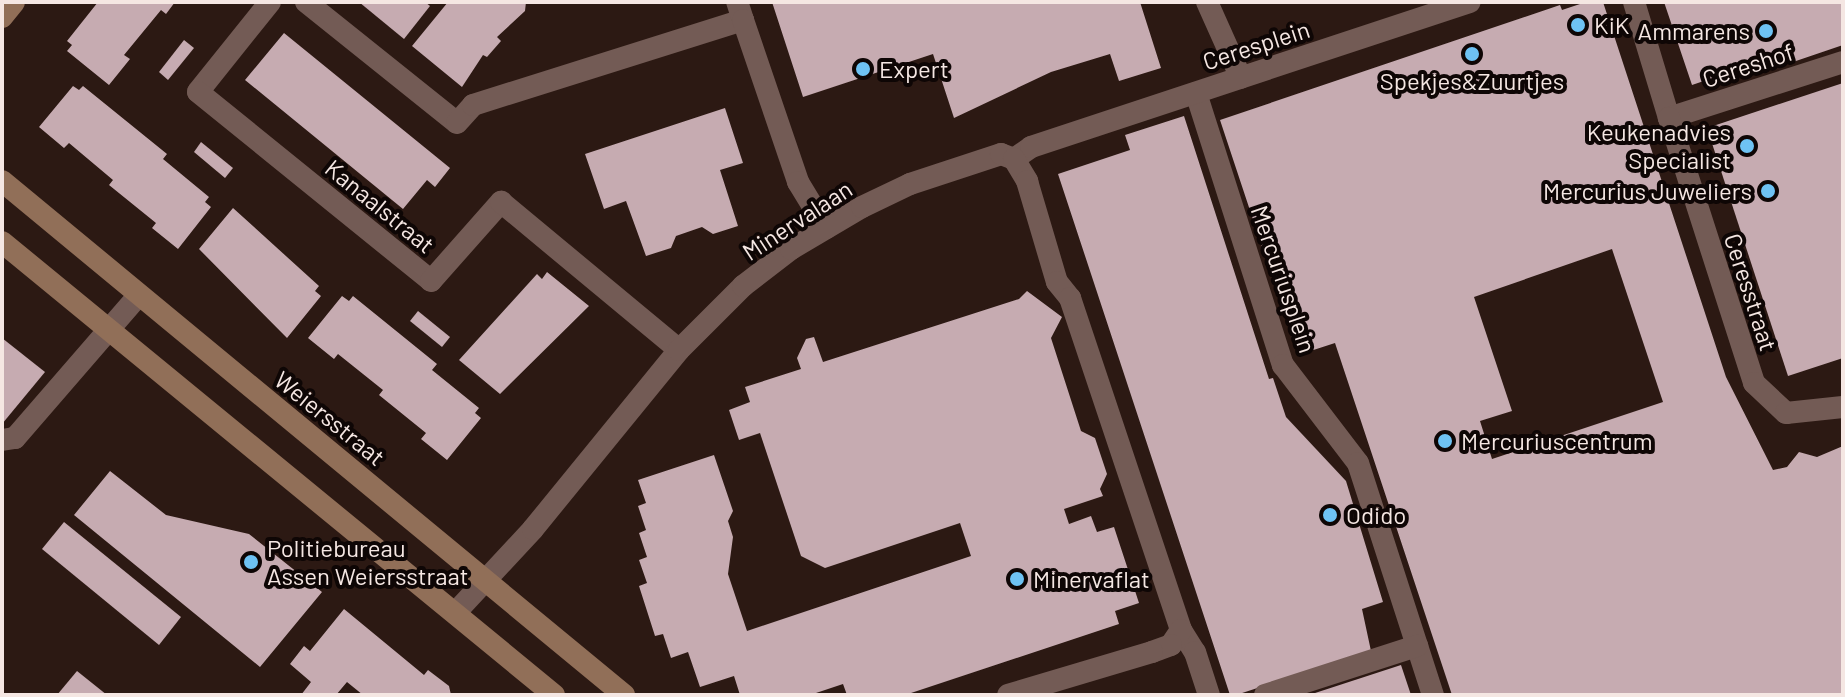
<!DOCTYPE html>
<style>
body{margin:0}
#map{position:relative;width:1845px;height:697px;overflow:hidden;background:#2c1913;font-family:Barlow,sans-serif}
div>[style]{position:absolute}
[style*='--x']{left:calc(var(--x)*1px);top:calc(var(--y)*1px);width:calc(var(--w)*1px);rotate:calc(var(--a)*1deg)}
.building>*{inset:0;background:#c6abb1}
.pedestrian>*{height:22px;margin:-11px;padding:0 11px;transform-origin:11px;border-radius:11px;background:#735b55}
.minor>*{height:22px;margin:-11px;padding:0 11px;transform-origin:11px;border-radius:11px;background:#735b55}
.secondary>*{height:22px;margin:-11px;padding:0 11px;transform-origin:11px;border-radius:11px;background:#916f58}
.dots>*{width:22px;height:22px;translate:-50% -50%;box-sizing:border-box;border:4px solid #0e0605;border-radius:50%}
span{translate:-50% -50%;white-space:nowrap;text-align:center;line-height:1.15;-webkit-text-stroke:8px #0e0605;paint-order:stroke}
.poi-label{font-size:24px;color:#f5e7e3}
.left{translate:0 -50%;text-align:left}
.right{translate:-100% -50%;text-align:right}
.street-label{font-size:24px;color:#f5e7e3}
.frame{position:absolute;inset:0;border:4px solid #f5e7e3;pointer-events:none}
</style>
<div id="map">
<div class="building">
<div style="clip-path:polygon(98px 2px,175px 2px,166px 14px,161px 10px,124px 55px,130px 59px,109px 85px,67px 51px,72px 45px,67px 41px)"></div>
<div style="clip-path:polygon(359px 2px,425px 2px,430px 6px,404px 39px)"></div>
<div style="clip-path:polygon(448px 2px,526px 2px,525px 11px,497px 37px,501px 41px,487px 57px,483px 55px,462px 87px,412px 46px)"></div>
<div style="clip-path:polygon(772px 2px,1140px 2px,1161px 68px,1119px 81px,1110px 54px,1051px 72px,954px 118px,933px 54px,803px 97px)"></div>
<div style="clip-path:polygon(evenodd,1586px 2px,1603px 2px,1726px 377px,1773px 470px,1787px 467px,1799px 452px,1817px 457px,1843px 446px,1843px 695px,1452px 695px,1335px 343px,1298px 355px,1220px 120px,1560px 5px,1562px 10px,1586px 2px,1612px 249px,1663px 402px,1492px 459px,1480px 421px,1512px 411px,1474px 297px,1612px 249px)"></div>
<div style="clip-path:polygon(1664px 2px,1843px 2px,1843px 45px,1793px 62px,1790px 52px,1692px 85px)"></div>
<div style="clip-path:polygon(284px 33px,450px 168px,435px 187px,427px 180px,403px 209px,245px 80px)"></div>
<div style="clip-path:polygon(184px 40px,194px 48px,168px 80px,159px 72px)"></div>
<div style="clip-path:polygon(1843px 83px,1843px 358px,1788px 376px,1707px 128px)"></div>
<div style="clip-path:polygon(73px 86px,79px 90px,83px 86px,167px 154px,163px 159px,209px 197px,205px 202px,211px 207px,178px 249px,152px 228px,156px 223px,109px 185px,113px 180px,69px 143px,64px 148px,39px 127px)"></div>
<div style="clip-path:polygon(725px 108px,743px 163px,720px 170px,738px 226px,713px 234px,702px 227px,676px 236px,671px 248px,646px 256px,626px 201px,604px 209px,585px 154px)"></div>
<div style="clip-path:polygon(1184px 116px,1269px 379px,1273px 378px,1286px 417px,1346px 481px,1383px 602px,1362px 609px,1371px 651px,1236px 695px,1230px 695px,1058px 174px,1130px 150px,1125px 135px)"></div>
<div style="clip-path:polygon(201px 142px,233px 168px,225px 178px,194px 152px)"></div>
<div style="clip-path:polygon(233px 208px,319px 286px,315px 291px,321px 296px,287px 338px,199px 249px)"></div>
<div style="clip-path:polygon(547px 272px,589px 306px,500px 394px,459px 360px,537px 274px,542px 279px)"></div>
<div style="clip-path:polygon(1027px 291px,1062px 317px,1051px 338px,1081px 431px,1095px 438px,1107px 474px,1100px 489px,1103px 496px,1064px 509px,1069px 524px,1091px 516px,1097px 532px,1114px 527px,1139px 603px,1115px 611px,1119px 624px,905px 695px,847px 695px,843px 684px,810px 695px,740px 695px,734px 676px,700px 687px,688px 652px,671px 658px,663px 634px,655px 636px,639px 586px,647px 583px,639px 560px,647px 557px,639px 533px,646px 530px,638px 506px,646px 503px,638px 480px,714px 455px,733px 511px,728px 521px,733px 537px,728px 574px,747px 631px,971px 556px,960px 523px,825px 568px,801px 556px,760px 433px,739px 440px,729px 410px,750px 402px,745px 387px,801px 369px,797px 358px,806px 339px,814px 337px,823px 362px,1019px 299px)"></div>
<div style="clip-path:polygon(342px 296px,349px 301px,353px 296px,437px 364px,432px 370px,479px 408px,475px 413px,481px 418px,447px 460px,421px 439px,426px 433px,379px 395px,383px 390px,338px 354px,334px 359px,308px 338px)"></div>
<div style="clip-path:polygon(418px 311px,450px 337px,442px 347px,410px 321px)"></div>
<div style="clip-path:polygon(2px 338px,45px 372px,2px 424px)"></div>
<div style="clip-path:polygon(110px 471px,166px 515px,249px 534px,322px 592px,260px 667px,74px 515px)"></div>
<div style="clip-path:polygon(64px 522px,181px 617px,159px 645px,42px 549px)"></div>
<div style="clip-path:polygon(344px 609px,424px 675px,428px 670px,449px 686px,451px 695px,363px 695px,347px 682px,336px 695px,301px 695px,311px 682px,290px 664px,304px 646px,310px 651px)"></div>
<div style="clip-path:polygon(1401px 665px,1411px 695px,1312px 695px,1312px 694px)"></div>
<div style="clip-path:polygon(77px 671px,107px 695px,57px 695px)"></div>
</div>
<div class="pedestrian">
<div style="--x:1207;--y:2;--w:83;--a:65.9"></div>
<div style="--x:1634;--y:2;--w:121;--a:73.2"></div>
<div style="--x:1196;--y:93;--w:286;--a:72.3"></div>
<div style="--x:1283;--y:365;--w:123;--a:52.6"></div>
<div style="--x:1358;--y:463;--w:244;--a:72.1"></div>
<div style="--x:1014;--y:159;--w:21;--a:-35"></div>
<div style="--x:1031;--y:147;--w:462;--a:-18.3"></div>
<div style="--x:1181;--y:630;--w:26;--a:58"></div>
<div style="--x:1195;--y:652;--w:45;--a:72"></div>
<div style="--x:1265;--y:695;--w:160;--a:-17.9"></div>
</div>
<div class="minor">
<div style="--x:270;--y:2;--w:115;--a:128.7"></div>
<div style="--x:198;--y:92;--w:300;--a:39"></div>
<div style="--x:431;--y:281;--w:106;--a:-48.5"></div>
<div style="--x:501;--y:202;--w:231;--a:39.7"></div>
<div style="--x:306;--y:2;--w:193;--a:38.7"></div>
<div style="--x:457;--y:123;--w:24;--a:-48"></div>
<div style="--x:473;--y:105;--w:283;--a:-17.5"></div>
<div style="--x:743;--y:20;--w:19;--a:-108"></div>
<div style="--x:743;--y:20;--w:171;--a:71.2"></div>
<div style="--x:798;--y:182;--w:54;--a:58.7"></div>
<div style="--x:1843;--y:62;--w:183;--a:162.2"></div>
<div style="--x:1669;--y:118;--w:278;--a:72.2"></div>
<div style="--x:1754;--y:383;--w:44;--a:43.2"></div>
<div style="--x:1786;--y:413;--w:57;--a:-6"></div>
<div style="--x:2;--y:440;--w:13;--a:-9"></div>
<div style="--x:15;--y:438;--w:189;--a:-49.1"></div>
<div style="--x:456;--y:612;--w:113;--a:-47.1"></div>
<div style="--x:533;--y:529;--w:231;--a:-50.8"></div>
<div style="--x:679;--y:350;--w:91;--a:-45"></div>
<div style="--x:743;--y:286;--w:61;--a:-37.6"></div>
<div style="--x:791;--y:249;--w:82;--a:-30.6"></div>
<div style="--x:862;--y:207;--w:53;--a:-25.6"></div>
<div style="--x:910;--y:184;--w:96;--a:-18.2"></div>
<div style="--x:1001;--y:154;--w:14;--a:21"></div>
<div style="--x:1014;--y:159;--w:26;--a:59"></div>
<div style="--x:1027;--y:181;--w:105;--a:73.5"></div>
<div style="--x:1057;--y:282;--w:21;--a:51"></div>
<div style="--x:1070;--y:298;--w:350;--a:71.5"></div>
<div style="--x:1181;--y:630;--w:18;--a:124"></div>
<div style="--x:1171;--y:645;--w:20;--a:160"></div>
<div style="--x:1152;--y:652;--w:150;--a:163.4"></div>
</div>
<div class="secondary">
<div style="--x:2;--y:17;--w:19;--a:-51"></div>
<div style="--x:2;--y:181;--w:807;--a:39.57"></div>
<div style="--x:2;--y:242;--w:714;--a:39.37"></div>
</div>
<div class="dots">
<div style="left:1578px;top:25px;background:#6ec2f3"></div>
<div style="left:1766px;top:31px;background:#6ec2f3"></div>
<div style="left:1472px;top:54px;background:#6ec2f3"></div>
<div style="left:863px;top:69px;background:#6ec2f3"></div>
<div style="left:1747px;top:146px;background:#6ec2f3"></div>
<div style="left:1768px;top:191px;background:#6ec2f3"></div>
<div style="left:1445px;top:441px;background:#6ec2f3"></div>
<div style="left:1330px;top:515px;background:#6ec2f3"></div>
<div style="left:251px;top:562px;background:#6ec2f3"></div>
<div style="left:1017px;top:579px;background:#6ec2f3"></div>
</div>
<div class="poi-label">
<span class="left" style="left:1594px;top:25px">KiK</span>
<span class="right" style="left:1750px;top:31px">Ammarens</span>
<span class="left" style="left:879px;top:69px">Expert</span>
<span style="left:1472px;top:81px">Spekjes&amp;Zuurtjes</span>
<span class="right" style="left:1731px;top:146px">Keukenadvies<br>Specialist</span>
<span class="right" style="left:1752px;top:191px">Mercurius Juweliers</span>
<span class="left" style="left:1461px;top:441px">Mercuriuscentrum</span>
<span class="left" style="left:1346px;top:515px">Odido</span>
<span class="left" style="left:267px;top:562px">Politiebureau<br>Assen Weiersstraat</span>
<span class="left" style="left:1033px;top:579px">Minervaflat</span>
</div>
<div class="street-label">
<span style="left:1256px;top:45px;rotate:-18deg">Ceresplein</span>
<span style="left:1748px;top:65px;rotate:-18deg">Cereshof</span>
<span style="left:380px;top:206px;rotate:39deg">Kanaalstraat</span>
<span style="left:797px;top:220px;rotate:-33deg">Minervalaan</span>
<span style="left:1284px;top:279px;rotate:71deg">Mercuriusplein</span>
<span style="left:1751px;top:292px;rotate:72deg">Ceresstraat</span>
<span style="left:330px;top:418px;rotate:39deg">Weiersstraat</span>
</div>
<div class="frame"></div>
</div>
